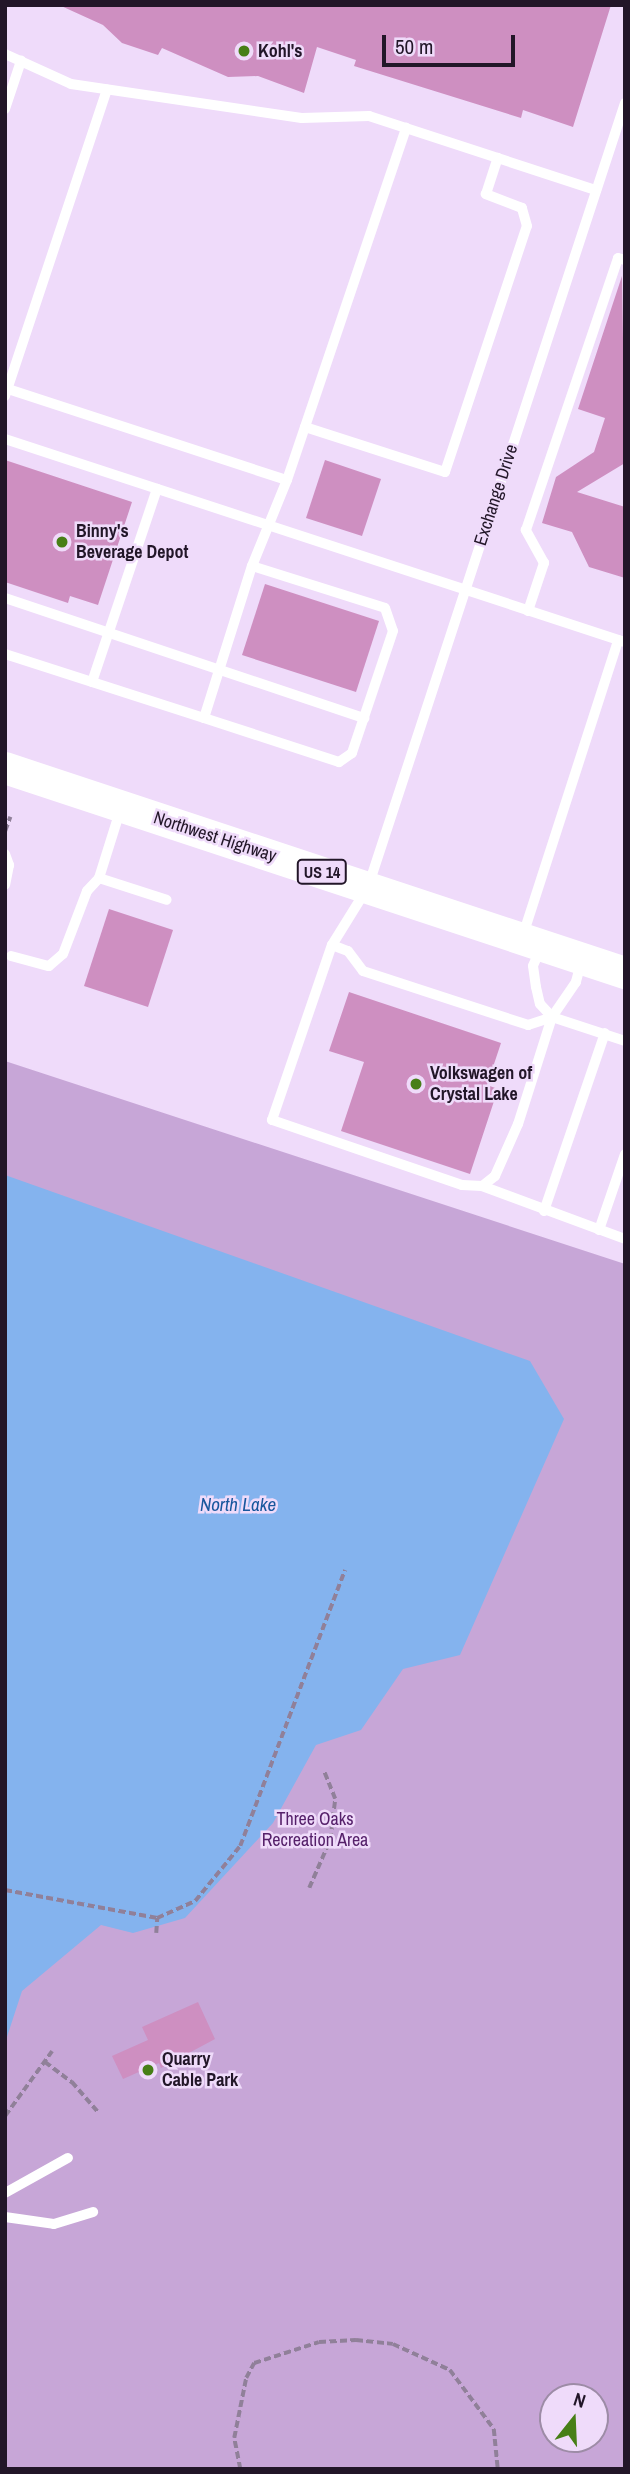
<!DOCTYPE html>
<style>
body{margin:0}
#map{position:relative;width:630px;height:2474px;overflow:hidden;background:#efdbfa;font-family:"Archivo Narrow",sans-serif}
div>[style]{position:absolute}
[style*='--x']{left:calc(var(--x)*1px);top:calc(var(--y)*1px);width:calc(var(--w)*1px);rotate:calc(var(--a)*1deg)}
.green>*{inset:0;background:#c7a6d7}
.water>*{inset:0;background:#84b3ee}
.building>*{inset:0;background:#ce8fc1}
.path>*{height:3.5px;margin-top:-1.75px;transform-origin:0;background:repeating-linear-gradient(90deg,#908099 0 7px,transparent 0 10.5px)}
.service>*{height:10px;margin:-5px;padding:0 5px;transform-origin:5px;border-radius:5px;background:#fff}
.primary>*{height:32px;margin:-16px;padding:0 16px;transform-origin:16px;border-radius:16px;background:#fff}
.dots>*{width:19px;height:19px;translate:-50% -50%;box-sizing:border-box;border:4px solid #efdbfa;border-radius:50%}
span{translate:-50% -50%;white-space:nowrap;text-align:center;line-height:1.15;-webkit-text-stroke:5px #efdbfa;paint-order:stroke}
.shield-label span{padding:2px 5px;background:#efdbfa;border:2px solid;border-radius:5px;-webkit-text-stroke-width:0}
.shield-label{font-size:16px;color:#221628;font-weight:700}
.poi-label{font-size:18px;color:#221628;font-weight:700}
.left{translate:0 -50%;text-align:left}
.street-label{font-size:18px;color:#221628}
.park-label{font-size:18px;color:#55206a}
.water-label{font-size:19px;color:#18579d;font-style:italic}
.frame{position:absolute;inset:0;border:7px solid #221628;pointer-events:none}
.north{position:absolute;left:539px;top:2383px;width:70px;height:70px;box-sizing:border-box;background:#efdbfa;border:2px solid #9d8ca6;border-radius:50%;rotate:18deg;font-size:19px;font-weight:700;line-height:28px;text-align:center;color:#221628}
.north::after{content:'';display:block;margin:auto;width:24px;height:32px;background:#477f17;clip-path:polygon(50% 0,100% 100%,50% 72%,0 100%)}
.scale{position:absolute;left:382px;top:35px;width:133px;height:32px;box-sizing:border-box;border:4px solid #221628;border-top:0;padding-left:9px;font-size:21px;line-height:24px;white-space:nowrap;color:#221628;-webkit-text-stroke:5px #efdbfa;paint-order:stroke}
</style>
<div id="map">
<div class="green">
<div style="clip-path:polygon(evenodd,5px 1061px,625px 1264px,625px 2469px,5px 2469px,5px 1061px,553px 2397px,595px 2397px,595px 2439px,553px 2439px,553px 2397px)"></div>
</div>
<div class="water">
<div style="clip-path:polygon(5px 1175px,530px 1361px,564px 1419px,460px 1655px,403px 1669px,361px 1730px,316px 1745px,273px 1823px,185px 1918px,133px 1933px,101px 1925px,22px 1991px,5px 2043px)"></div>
</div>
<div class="building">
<div style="clip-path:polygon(59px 5px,611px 5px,573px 127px,523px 110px,521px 118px,354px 66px,356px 60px,317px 47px,304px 93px,258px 76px,228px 77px,162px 48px,158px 55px,122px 43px,103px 25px)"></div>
<div style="clip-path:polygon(622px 276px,625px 463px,577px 492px,625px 507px,625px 578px,589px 567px,572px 532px,542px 523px,556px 477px,594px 452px,605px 418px,578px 409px)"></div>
<div style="clip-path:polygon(5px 460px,132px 502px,98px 605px,70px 596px,68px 603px,5px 582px)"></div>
<div style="clip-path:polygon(325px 460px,381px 479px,362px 536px,306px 518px)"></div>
<div style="clip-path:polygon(265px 584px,379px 621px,356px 692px,242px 655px)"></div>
<div style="clip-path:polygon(109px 909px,173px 930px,148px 1007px,84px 986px)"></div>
<div style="clip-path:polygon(349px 992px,501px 1043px,487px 1085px,498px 1089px,470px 1174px,341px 1131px,364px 1062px,329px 1051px)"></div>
<div style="clip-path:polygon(198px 2002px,215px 2039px,161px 2068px,159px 2063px,123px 2079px,112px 2056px,148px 2040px,142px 2027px)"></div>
</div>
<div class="path">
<div style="--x:5;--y:831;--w:15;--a:-70"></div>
<div style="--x:309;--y:1888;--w:52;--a:-66.4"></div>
<div style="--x:330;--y:1840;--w:41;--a:-83"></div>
<div style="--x:335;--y:1799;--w:29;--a:-112"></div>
<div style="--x:5;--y:1890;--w:155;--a:10.4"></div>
<div style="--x:157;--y:1918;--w:42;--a:-24.1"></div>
<div style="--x:195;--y:1901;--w:71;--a:-50.7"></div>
<div style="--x:240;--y:1846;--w:295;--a:-69.2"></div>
<div style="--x:156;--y:1933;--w:15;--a:-86"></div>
<div style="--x:45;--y:2062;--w:34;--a:37"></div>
<div style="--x:72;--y:2082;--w:40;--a:49"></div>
<div style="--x:5;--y:2116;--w:80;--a:-54.1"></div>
<div style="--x:240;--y:2469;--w:32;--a:-101"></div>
<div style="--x:234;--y:2438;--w:61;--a:-78.7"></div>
<div style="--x:246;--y:2378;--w:17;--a:-62"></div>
<div style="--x:254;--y:2363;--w:68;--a:-17.9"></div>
<div style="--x:319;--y:2342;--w:37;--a:-3"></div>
<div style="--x:356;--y:2340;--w:37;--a:6"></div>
<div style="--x:393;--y:2344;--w:63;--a:24.5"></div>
<div style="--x:450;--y:2370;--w:74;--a:53.3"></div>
<div style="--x:494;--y:2429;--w:40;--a:84.3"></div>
</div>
<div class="service">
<div style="--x:5;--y:54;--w:72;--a:24.4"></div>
<div style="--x:71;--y:84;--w:233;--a:8.4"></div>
<div style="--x:302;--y:118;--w:67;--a:-1.7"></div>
<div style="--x:369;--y:116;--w:239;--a:18.1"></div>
<div style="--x:5;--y:109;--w:51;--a:-71.6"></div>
<div style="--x:8;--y:389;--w:293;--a:18.1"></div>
<div style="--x:5;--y:396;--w:323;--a:-71.6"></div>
<div style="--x:305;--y:427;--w:147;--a:17.8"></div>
<div style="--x:445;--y:472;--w:259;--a:-71.6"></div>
<div style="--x:527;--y:226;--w:19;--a:-106"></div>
<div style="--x:522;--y:208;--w:39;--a:-159"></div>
<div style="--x:486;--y:194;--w:38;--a:-72"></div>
<div style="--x:5;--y:439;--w:652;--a:18.13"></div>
<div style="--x:252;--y:566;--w:139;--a:17.5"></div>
<div style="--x:385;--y:608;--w:24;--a:71"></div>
<div style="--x:393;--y:631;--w:129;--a:108.6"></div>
<div style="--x:352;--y:753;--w:16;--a:145"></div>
<div style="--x:339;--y:762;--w:142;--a:-161.9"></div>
<div style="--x:204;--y:718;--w:159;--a:-72.5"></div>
<div style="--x:252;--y:566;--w:93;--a:-67.9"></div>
<div style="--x:287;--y:480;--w:372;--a:-71.3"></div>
<div style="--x:5;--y:598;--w:379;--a:18.5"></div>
<div style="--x:528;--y:611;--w:51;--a:-71.6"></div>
<div style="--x:544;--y:563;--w:38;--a:-119"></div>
<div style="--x:526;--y:530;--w:287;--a:-71.3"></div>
<div style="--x:618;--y:258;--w:7;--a:16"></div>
<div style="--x:5;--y:654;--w:209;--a:17.8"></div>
<div style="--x:92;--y:682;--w:204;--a:-71.4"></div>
<div style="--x:5;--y:854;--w:12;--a:70"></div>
<div style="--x:9;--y:865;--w:20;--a:101"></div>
<div style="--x:99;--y:878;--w:71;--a:17.9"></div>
<div style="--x:523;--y:935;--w:310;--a:-72.1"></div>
<div style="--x:332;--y:945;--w:17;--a:21"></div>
<div style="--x:348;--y:951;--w:25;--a:53"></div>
<div style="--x:363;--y:971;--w:174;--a:18.1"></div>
<div style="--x:528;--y:1025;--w:25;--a:-18"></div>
<div style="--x:540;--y:950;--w:17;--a:114"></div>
<div style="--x:533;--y:966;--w:21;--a:82"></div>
<div style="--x:536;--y:987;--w:17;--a:77"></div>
<div style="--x:540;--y:1004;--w:18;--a:47"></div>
<div style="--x:552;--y:1017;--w:77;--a:18.2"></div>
<div style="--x:11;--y:956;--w:39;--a:15"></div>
<div style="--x:49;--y:966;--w:18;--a:-41"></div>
<div style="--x:63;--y:954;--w:67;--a:-69.1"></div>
<div style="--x:87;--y:891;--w:18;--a:-47"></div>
<div style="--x:99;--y:878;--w:70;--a:-72.6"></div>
<div style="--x:581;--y:963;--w:20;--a:105"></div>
<div style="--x:576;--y:982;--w:42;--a:124.4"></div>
<div style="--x:552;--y:1017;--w:112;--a:107.6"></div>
<div style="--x:518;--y:1124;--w:57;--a:113.9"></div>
<div style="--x:495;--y:1176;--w:16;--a:142"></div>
<div style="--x:482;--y:1186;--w:20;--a:-177"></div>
<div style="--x:462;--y:1185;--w:201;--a:-161.1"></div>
<div style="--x:272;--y:1120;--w:185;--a:-71.1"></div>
<div style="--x:332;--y:945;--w:68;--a:-58.2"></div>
<div style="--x:368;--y:887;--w:825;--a:-71.85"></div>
<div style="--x:482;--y:1186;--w:153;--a:20.3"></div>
<div style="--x:544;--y:1211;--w:188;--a:-71.1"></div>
<div style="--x:599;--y:1230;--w:80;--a:-71.1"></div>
<div style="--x:5;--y:2193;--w:72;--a:-29.1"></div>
<div style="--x:5;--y:2217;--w:49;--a:8.1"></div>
<div style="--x:54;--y:2224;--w:41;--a:-17.1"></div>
</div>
<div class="primary">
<div style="--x:5;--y:768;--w:653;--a:18.3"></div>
</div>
<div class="dots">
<div style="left:244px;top:51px;background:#477f17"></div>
<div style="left:62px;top:542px;background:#477f17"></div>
<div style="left:416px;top:1084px;background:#477f17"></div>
<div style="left:148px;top:2070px;background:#477f17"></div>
</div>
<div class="shield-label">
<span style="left:322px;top:872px">US 14</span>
</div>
<div class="poi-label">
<span class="left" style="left:258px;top:51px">Kohl's</span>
<span class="left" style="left:76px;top:542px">Binny's<br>Beverage Depot</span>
<span class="left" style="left:430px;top:1084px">Volkswagen of<br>Crystal Lake</span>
<span class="left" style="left:162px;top:2070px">Quarry<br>Cable Park</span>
</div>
<div class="street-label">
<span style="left:496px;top:495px;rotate:-72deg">Exchange Drive</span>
<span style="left:215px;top:837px;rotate:18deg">Northwest Highway</span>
</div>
<div class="park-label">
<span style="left:315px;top:1830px">Three Oaks<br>Recreation Area</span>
</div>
<div class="water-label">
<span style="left:238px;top:1505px">North Lake</span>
</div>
<div class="frame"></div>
<div class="north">N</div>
<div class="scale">50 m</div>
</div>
